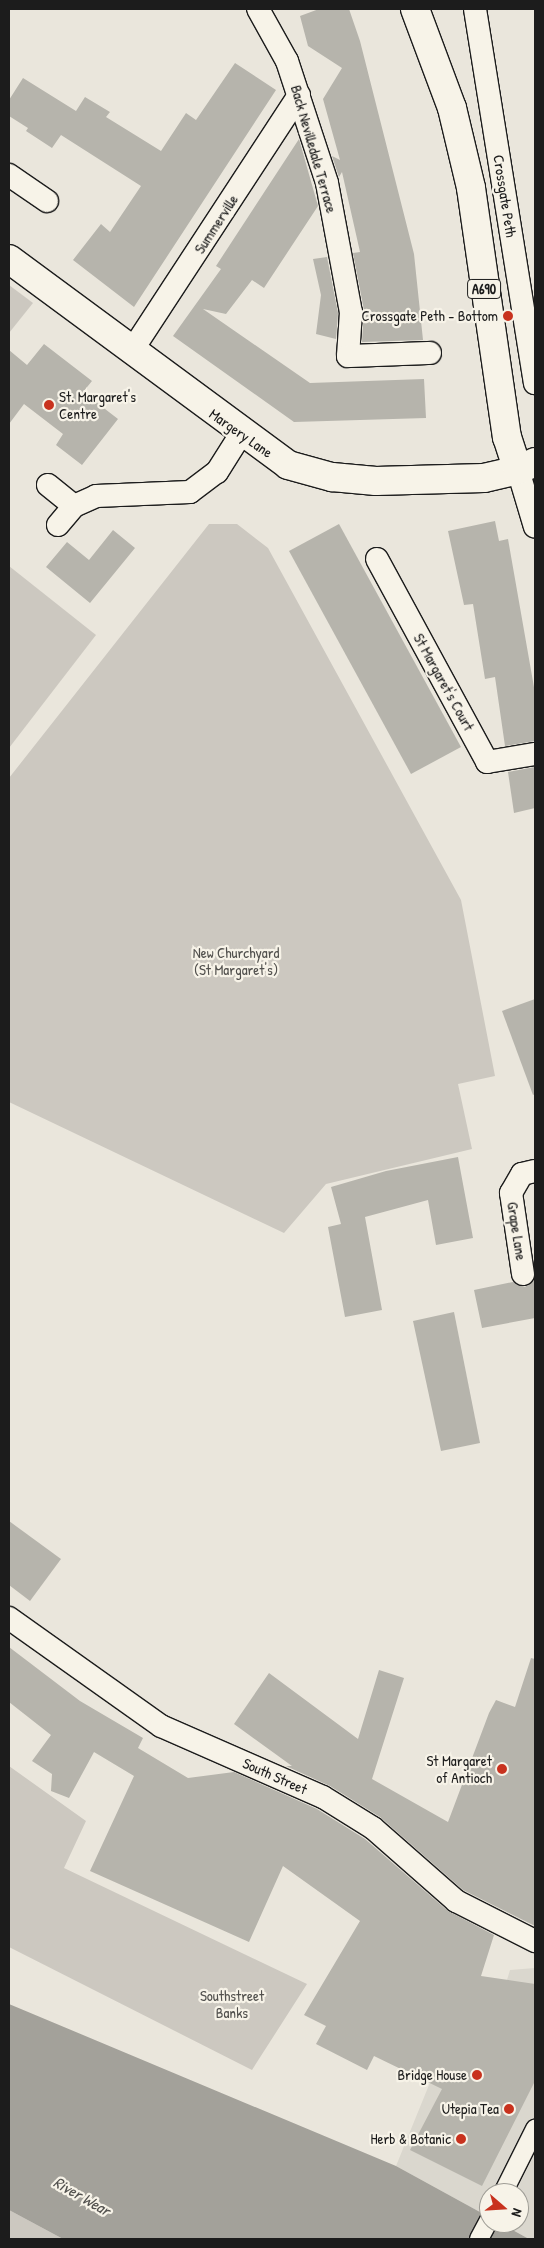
<!DOCTYPE html>
<style>
body{margin:0}
#map{position:relative;width:544px;height:2248px;overflow:hidden;background:#eae6dc;font-family:"Patrick Hand",sans-serif}
div>[style]{position:absolute}
[style*='--x']{left:calc(var(--x)*1px);top:calc(var(--y)*1px);width:calc(var(--w)*1px);rotate:calc(var(--a)*1deg)}
.built>*{inset:0;background:#dad7ce}
.green>*{inset:0;background:#ccc8c0}
.water>*{inset:0;background:#a3a19a}
.building>*{inset:0;background:#b6b4ac}
.roads{filter:drop-shadow(1px 0 #1c1c1c) drop-shadow(-1px 0 #1c1c1c) drop-shadow(0 1px #1c1c1c) drop-shadow(0 -1px #1c1c1c)}
.pedestrian>*{height:18px;margin:-9px;padding:0 9px;transform-origin:9px;border-radius:9px;background:#f7f3e8}
.minor>*{height:22px;margin:-11px;padding:0 11px;transform-origin:11px;border-radius:11px;background:#f7f3e8}
.tertiary>*{height:28px;margin:-14px;padding:0 14px;transform-origin:14px;border-radius:14px;background:#f7f3e8}
.trunk>*{height:28px;margin:-14px;padding:0 14px;transform-origin:14px;border-radius:14px;background:#f7f3e8}
.dots>*{width:14px;height:14px;translate:-50% -50%;box-sizing:border-box;border:2px solid #f7f3e8;border-radius:50%}
span{translate:-50% -50%;white-space:nowrap;text-align:center;line-height:1.15;-webkit-text-stroke:4.5px #f7f3e8;paint-order:stroke}
.shield-label span{padding:1px 4px;background:#f7f3e8;border:1px solid;border-radius:4px;-webkit-text-stroke-width:0}
.shield-label{font-size:14px;color:#1c1c1c;font-weight:700}
.street-label{font-size:15px;color:#1c1c1c}
.poi-label{font-size:15px;color:#1c1c1c}
.right{translate:-100% -50%;text-align:right}
.left{translate:0 -50%;text-align:left}
.park-label{font-size:15px;color:#51504d}
.water-label{font-size:16px;color:#52514e;font-style:italic}
.frame{position:absolute;inset:0;border:10px solid #1c1c1c;pointer-events:none}
.north{position:absolute;left:479px;top:2183px;width:50px;height:50px;box-sizing:border-box;background:#f7f3e8;border:1px solid #9f9d96;border-radius:50%;rotate:109deg;font-size:14px;font-weight:700;line-height:20px;text-align:center;color:#1c1c1c}
.north::after{content:'';display:block;margin:auto;width:18px;height:22px;background:#c8321e;clip-path:polygon(50% 0,100% 100%,50% 72%,0 100%)}
</style>
<div id="map">
<div class="built">
<div style="clip-path:polygon(535px 1968px,535px 2239px,529px 2239px,500px 2223px,519px 2223px,519px 2193px,489px 2193px,489px 2217px,396px 2166px,451px 2031px,491px 2033px,510px 1970px)"></div>
</div>
<div class="green">
<div style="clip-path:polygon(9px 285px,33px 303px,9px 333px)"></div>
<div style="clip-path:polygon(209px 524px,237px 524px,268px 548px,461px 900px,495px 1076px,458px 1084px,472px 1149px,326px 1184px,284px 1233px,9px 1102px,9px 778px)"></div>
<div style="clip-path:polygon(9px 566px,96px 635px,9px 748px)"></div>
<div style="clip-path:polygon(9px 1766px,86px 1821px,64px 1868px,307px 1984px,252px 2070px,9px 1947px)"></div>
<div style="clip-path:polygon(9px 2210px,63px 2239px,9px 2239px)"></div>
</div>
<div class="water">
<div style="clip-path:polygon(9px 2004px,396px 2166px,489px 2217px,489px 2223px,500px 2223px,529px 2239px,63px 2239px,9px 2210px)"></div>
</div>
<div class="building">
<div style="clip-path:polygon(319px 9px,349px 9px,360px 41px,414px 254px,423px 340px,362px 342px,364px 310px,353px 253px,360px 252px,342px 172px,339px 177px,332px 156px,340px 160px,323px 99px,342px 68px,308px 46px,300px 16px)"></div>
<div style="clip-path:polygon(235px 63px,276px 90px,134px 307px,73px 260px,101px 224px,110px 232px,141px 186px,61px 135px,52px 148px,26px 131px,28px 128px,9px 116px,9px 100px,23px 78px,76px 111px,85px 97px,110px 112px,106px 117px,161px 151px,186px 113px,196px 120px)"></div>
<div style="clip-path:polygon(299px 139px,318px 206px,264px 288px,252px 280px,226px 314px,203px 309px,310px 383px,424px 379px,426px 418px,294px 422px,173px 336px,221px 269px,216px 266px)"></div>
<div style="clip-path:polygon(327px 257px,338px 313px,336px 339px,316px 334px,321px 295px,313px 259px)"></div>
<div style="clip-path:polygon(44px 344px,92px 381px,83px 392px,118px 419px,82px 465px,56px 445px,63px 434px,24px 404px,9px 424px,9px 350px,27px 365px)"></div>
<div style="clip-path:polygon(495px 521px,499px 541px,508px 539px,535px 693px,535px 741px,505px 746px,495px 677px,485px 679px,473px 604px,464px 605px,448px 531px)"></div>
<div style="clip-path:polygon(339px 524px,461px 747px,411px 774px,289px 551px)"></div>
<div style="clip-path:polygon(113px 530px,135px 548px,90px 603px,46px 567px,67px 542px,89px 560px)"></div>
<div style="clip-path:polygon(535px 767px,535px 808px,514px 813px,508px 772px)"></div>
<div style="clip-path:polygon(535px 999px,535px 1094px,533px 1095px,502px 1011px)"></div>
<div style="clip-path:polygon(458px 1157px,473px 1238px,436px 1245px,428px 1200px,365px 1217px,382px 1310px,345px 1317px,328px 1227px,341px 1224px,331px 1187px,386px 1171px)"></div>
<div style="clip-path:polygon(535px 1279px,535px 1318px,482px 1328px,474px 1290px,513px 1282px,525px 1287px)"></div>
<div style="clip-path:polygon(454px 1312px,480px 1443px,441px 1451px,413px 1321px)"></div>
<div style="clip-path:polygon(9px 1521px,61px 1559px,30px 1601px,9px 1585px)"></div>
<div style="clip-path:polygon(9px 1647px,80px 1701px,143px 1738px,138px 1748px,188px 1778px,234px 1772px,317px 1809px,365px 1839px,448px 1911px,494px 1935px,481px 1976px,535px 1984px,535px 2081px,482px 2186px,410px 2150px,442px 2089px,374px 2056px,367px 2070px,316px 2044px,326px 2026px,304px 2015px,360px 1921px,283px 1866px,249px 1942px,90px 1871px,134px 1776px,94px 1752px,69px 1798px,51px 1791px,52px 1774px,32px 1761px,51px 1735px,9px 1702px)"></div>
<div style="clip-path:polygon(531px 1658px,535px 1659px,535px 1926px,463px 1890px,380px 1817px,330px 1786px,286px 1766px,292px 1766px,234px 1724px,269px 1673px,358px 1739px,379px 1670px,404px 1678px,372px 1779px,448px 1822px,489px 1713px,496px 1700px,515px 1707px)"></div>
</div>
<div class="roads">
<div class="pedestrian">
<div style="--x:503;--y:2193;--w:72;--a:-63.4"></div>
<div style="--x:479;--y:2239;--w:21;--a:-62"></div>
</div>
<div class="minor">
<div style="--x:258;--y:9;--w:60;--a:60.9"></div>
<div style="--x:287;--y:61;--w:128;--a:71.8"></div>
<div style="--x:327;--y:183;--w:131;--a:79.5"></div>
<div style="--x:351;--y:312;--w:44;--a:93.9"></div>
<div style="--x:348;--y:356;--w:82;--a:-2.1"></div>
<div style="--x:475;--y:9;--w:379;--a:80.9"></div>
<div style="--x:9;--y:175;--w:46;--a:34.4"></div>
<div style="--x:131;--y:352;--w:307;--a:-56.8"></div>
<div style="--x:518;--y:470;--w:59;--a:73.4"></div>
<div style="--x:48;--y:485;--w:33;--a:39"></div>
<div style="--x:58;--y:525;--w:25;--a:-50"></div>
<div style="--x:74;--y:506;--w:24;--a:-24"></div>
<div style="--x:96;--y:496;--w:94;--a:-2.4"></div>
<div style="--x:190;--y:492;--w:34;--a:-37"></div>
<div style="--x:217;--y:472;--w:45;--a:-57.7"></div>
<div style="--x:377;--y:559;--w:231;--a:61.5"></div>
<div style="--x:487;--y:762;--w:49;--a:-9.5"></div>
<div style="--x:523;--y:1274;--w:82;--a:-98.4"></div>
<div style="--x:511;--y:1193;--w:22;--a:-60"></div>
<div style="--x:522;--y:1174;--w:13;--a:-13"></div>
<div style="--x:9;--y:1618;--w:186;--a:35.4"></div>
<div style="--x:161;--y:1726;--w:177;--a:23.7"></div>
<div style="--x:323;--y:1797;--w:59;--a:31.8"></div>
<div style="--x:373;--y:1828;--w:111;--a:41.3"></div>
<div style="--x:456;--y:1901;--w:89;--a:26.9"></div>
</div>
<div class="tertiary">
<div style="--x:9;--y:259;--w:347;--a:36.4"></div>
<div style="--x:288;--y:465;--w:46;--a:15.3"></div>
<div style="--x:332;--y:477;--w:44;--a:5.2"></div>
<div style="--x:376;--y:481;--w:108;--a:-1.6"></div>
<div style="--x:484;--y:478;--w:35;--a:-13"></div>
</div>
<div class="trunk">
<div style="--x:415;--y:9;--w:106;--a:69.5"></div>
<div style="--x:452;--y:108;--w:82;--a:76.6"></div>
<div style="--x:471;--y:188;--w:252;--a:81.8"></div>
<div style="--x:507;--y:437;--w:35;--a:72"></div>
<div style="--x:518;--y:470;--w:19;--a:-25"></div>
</div>
</div>
<div class="dots">
<div style="left:508px;top:316px;background:#c8321e"></div>
<div style="left:49px;top:405px;background:#c8321e"></div>
<div style="left:502px;top:1769px;background:#c8321e"></div>
<div style="left:477px;top:2075px;background:#c8321e"></div>
<div style="left:509px;top:2109px;background:#c8321e"></div>
<div style="left:461px;top:2139px;background:#c8321e"></div>
</div>
<div class="shield-label">
<span style="left:484px;top:289px">A690</span>
</div>
<div class="street-label">
<span style="left:314px;top:149px;rotate:74deg">Back Nevilledale Terrace</span>
<span style="left:505px;top:196px;rotate:81deg">Crossgate Peth</span>
<span style="left:216px;top:224px;rotate:-57deg">Summerville</span>
<span style="left:241px;top:433px;rotate:35deg">Margery Lane</span>
<span style="left:444px;top:682px;rotate:61deg">St Margaret's Court</span>
<span style="left:517px;top:1231px;rotate:81deg">Grape Lane</span>
<span style="left:275px;top:1776px;rotate:24deg">South Street</span>
</div>
<div class="poi-label">
<span class="right" style="left:498px;top:316px">Crossgate Peth - Bottom</span>
<span class="left" style="left:59px;top:405px">St. Margaret's<br>Centre</span>
<span class="right" style="left:492px;top:1769px">St Margaret<br>of Antioch</span>
<span class="right" style="left:467px;top:2075px">Bridge House</span>
<span class="right" style="left:499px;top:2109px">Utepia Tea</span>
<span class="right" style="left:451px;top:2139px">Herb &amp; Botanic</span>
</div>
<div class="park-label">
<span style="left:236px;top:961px">New Churchyard<br>(St Margaret's)</span>
<span style="left:232px;top:2004px">Southstreet<br>Banks</span>
</div>
<div class="water-label">
<span style="left:82px;top:2196px;rotate:30deg">River Wear</span>
</div>
<div class="frame"></div>
<div class="north">N</div>
</div>
